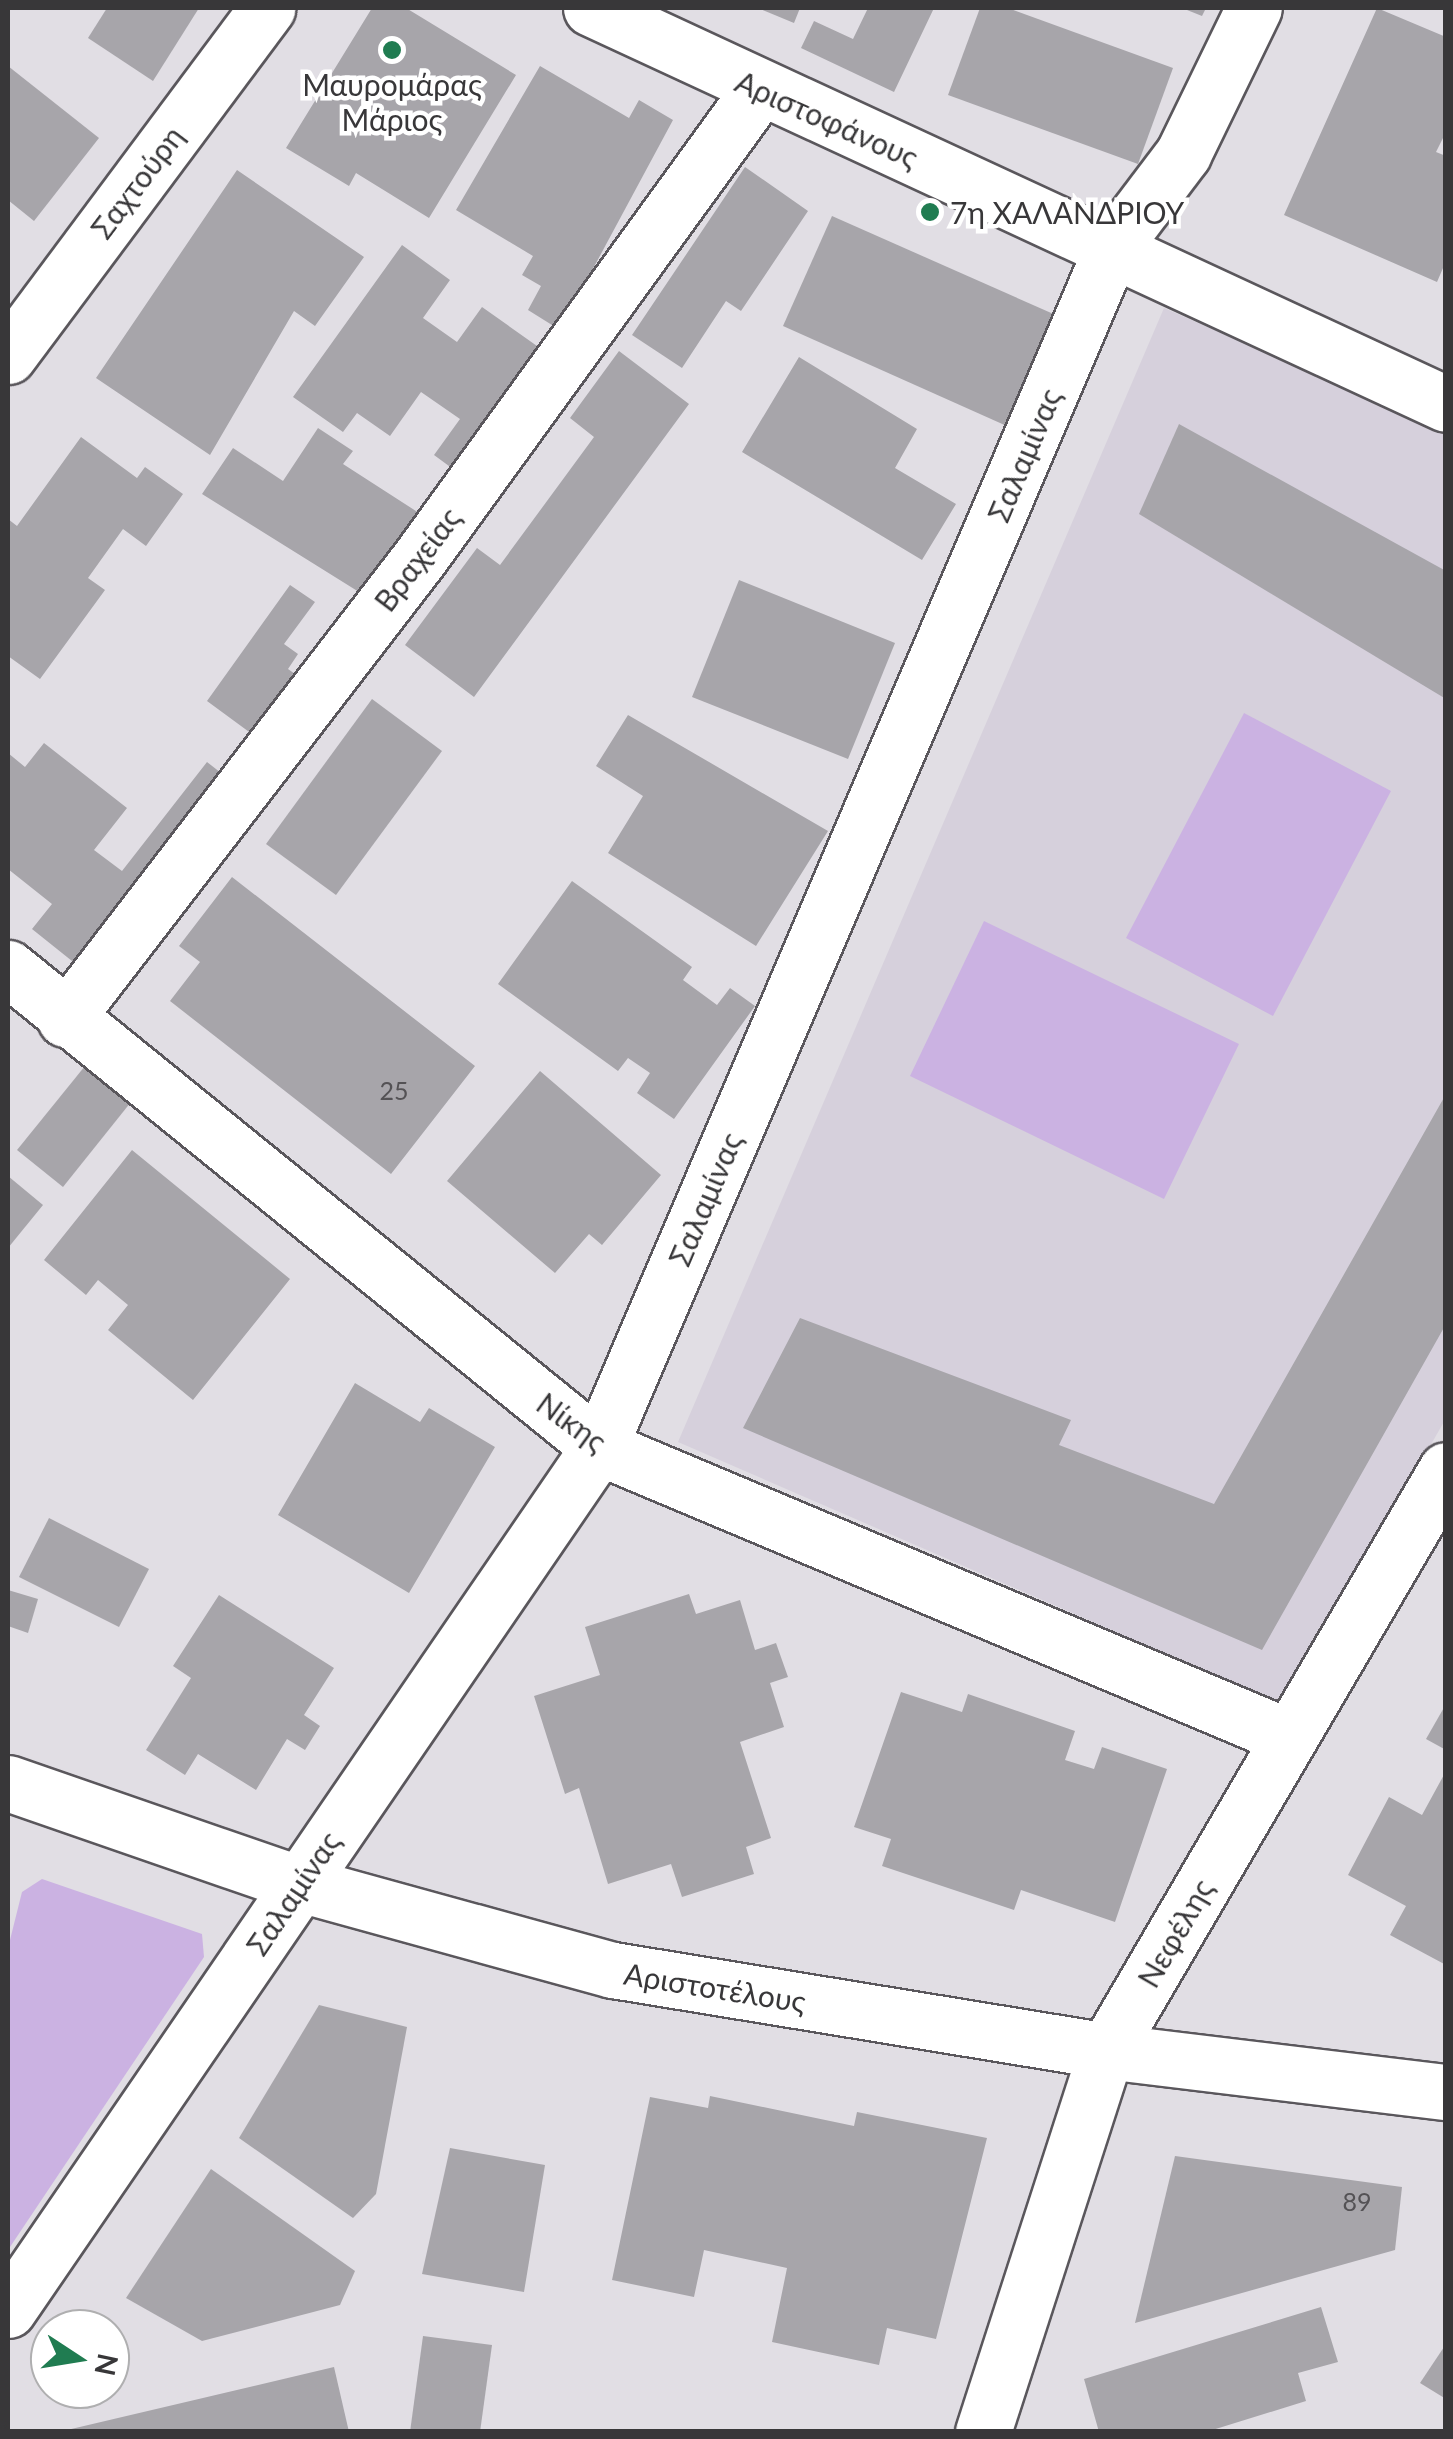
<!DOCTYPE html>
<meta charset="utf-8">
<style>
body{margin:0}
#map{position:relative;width:1453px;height:2439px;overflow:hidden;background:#e1dee4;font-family:Lato,sans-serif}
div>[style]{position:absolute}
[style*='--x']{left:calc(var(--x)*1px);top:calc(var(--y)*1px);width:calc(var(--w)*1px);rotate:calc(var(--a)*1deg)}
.built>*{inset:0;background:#d6d0dc}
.green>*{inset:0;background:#cbb2e2}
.building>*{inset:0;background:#a7a5aa}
.roads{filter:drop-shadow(2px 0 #5a575c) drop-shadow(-2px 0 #5a575c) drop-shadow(0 2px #5a575c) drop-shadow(0 -2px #5a575c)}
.minor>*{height:55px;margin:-27.5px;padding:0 27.5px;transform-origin:27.5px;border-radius:27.5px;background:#fff}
.tertiary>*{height:55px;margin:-27.5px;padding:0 27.5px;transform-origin:27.5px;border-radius:27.5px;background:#fff}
.dots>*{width:28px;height:28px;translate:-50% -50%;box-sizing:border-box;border:5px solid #fff;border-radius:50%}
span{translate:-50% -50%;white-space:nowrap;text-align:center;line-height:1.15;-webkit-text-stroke:9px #fff;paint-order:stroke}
.number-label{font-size:25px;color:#545255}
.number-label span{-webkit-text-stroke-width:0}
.poi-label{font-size:30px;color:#383739}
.left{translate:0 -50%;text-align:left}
.street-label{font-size:30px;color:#383739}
.frame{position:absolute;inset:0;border:10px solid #383739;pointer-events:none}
.north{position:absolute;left:30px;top:2309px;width:100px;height:100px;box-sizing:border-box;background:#fff;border:2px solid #afafb0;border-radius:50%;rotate:102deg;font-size:28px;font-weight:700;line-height:40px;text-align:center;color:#383739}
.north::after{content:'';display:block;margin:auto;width:35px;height:45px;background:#207c51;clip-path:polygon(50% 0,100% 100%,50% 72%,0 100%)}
</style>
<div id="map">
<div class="built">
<div style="clip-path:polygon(1164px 308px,1445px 431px,1445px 1420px,1282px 1704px,678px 1442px)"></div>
</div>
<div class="green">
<div style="clip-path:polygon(1244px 713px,1391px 791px,1273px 1016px,1126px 938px)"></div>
<div style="clip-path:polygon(984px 921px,1239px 1044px,1164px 1199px,910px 1076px)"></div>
<div style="clip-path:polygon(42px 1879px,202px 1934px,204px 1957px,8px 2250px,8px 1948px,22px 1892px)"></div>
</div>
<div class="building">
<div style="clip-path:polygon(107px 8px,199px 8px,153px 81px,88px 38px)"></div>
<div style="clip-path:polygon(372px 8px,406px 8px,516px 75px,429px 218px,356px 173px,349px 186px,286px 148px)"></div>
<div style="clip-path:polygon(758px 8px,800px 8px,794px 23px)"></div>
<div style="clip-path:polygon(868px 8px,934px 8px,894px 92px,801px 48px,814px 21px,853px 39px)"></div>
<div style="clip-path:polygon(980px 8px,1008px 8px,1173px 68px,1138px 164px,948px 95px)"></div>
<div style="clip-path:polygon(1182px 8px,1206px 8px,1202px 16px)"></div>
<div style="clip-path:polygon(1377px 8px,1446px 37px,1446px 132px,1436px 152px,1446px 156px,1446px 261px,1437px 282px,1284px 215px)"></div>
<div style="clip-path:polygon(8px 66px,99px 138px,34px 221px,8px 200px)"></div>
<div style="clip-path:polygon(540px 66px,629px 118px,639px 100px,673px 120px,560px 330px,528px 310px,541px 286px,522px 275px,533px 256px,456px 210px)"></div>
<div style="clip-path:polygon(745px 167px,808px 211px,741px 311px,726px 301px,682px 368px,632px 335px)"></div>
<div style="clip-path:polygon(237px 170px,364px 257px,315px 326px,294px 311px,210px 455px,96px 378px)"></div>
<div style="clip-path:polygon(832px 216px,1058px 316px,1009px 427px,783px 326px)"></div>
<div style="clip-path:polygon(402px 245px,450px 280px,423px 318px,457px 342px,482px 307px,554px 358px,468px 480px,434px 455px,460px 419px,421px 392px,390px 436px,357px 413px,343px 432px,293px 397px)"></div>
<div style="clip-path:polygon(619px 351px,689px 404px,474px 697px,405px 645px,477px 548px,500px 565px,594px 437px,570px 418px)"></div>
<div style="clip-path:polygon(799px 357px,917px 429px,895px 468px,956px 504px,922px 560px,742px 452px)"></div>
<div style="clip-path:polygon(1179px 424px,1446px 571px,1446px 699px,1139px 514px)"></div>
<div style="clip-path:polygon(318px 428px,353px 451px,343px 464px,419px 513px,367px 597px,202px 494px,233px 448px,283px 481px)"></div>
<div style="clip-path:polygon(81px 437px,137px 478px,145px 467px,183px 494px,146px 546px,123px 529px,88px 578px,105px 590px,40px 679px,8px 656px,8px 519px,17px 526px)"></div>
<div style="clip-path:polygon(739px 580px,895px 643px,848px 759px,692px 697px)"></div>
<div style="clip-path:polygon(290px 585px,315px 602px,284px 644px,298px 654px,288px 669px,315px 688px,271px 748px,207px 701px)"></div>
<div style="clip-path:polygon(372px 699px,442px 751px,336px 895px,266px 844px)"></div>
<div style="clip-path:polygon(628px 715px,828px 831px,756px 946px,608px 853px,643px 796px,596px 766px)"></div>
<div style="clip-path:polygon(44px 743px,127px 808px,94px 850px,122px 871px,207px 762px,239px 787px,92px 977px,32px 929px,52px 904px,8px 869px,8px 753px,25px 767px)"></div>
<div style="clip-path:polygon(232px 877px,475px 1066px,391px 1174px,170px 1001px,200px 962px,179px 946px)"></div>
<div style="clip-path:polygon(572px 881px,692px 967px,683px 980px,717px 1005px,730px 988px,755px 1006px,674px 1119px,637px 1093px,650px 1073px,628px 1058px,618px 1071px,498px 984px)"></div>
<div style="clip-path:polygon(85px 1066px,131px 1102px,63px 1187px,17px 1150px)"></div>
<div style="clip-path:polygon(540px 1071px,661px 1175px,602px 1245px,589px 1234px,555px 1273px,447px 1181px)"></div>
<div style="clip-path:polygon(1446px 1094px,1446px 1324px,1262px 1650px,743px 1428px,800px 1318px,1071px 1420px,1059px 1445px,1214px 1504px)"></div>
<div style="clip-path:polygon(132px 1150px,290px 1279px,193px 1400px,108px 1330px,128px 1305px,98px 1280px,86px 1295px,44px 1260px)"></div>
<div style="clip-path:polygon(8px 1176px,43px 1205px,8px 1248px)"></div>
<div style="clip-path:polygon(355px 1383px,420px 1422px,429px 1408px,495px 1447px,409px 1593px,278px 1515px)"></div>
<div style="clip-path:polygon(49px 1518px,149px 1569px,119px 1627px,19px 1577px)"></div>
<div style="clip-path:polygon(8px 1590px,38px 1599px,28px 1633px,8px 1626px)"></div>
<div style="clip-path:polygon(689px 1594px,696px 1614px,740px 1600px,755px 1650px,776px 1643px,788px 1677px,770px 1683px,784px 1727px,740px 1742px,771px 1838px,746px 1847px,754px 1874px,682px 1897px,671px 1864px,608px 1884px,579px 1788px,565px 1794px,534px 1696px,600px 1675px,585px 1627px)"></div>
<div style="clip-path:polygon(219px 1595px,334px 1668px,304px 1715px,320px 1726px,305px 1750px,287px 1739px,256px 1790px,198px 1754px,185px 1775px,146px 1750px,191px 1678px,173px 1666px)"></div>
<div style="clip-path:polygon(901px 1692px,962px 1712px,968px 1694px,1075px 1731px,1065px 1760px,1094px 1769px,1102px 1747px,1167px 1769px,1115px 1922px,1021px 1890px,1014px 1910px,882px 1866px,891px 1839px,854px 1827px)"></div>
<div style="clip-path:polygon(1446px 1704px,1446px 1750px,1426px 1739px)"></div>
<div style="clip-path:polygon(1446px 1771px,1446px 1965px,1390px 1935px,1406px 1906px,1348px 1875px,1389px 1797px,1422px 1815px)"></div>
<div style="clip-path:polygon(319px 2005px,407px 2027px,376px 2194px,353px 2218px,239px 2138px)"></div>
<div style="clip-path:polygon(710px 2096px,854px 2126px,857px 2112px,987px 2138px,936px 2339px,887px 2328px,879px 2365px,772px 2342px,787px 2268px,704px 2250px,694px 2297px,612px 2280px,650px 2097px,708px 2108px)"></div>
<div style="clip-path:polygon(450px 2148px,545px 2165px,524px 2292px,422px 2274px)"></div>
<div style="clip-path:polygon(1175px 2156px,1402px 2187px,1395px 2250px,1135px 2323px)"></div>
<div style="clip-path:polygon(211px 2169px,355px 2271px,340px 2305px,202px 2341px,126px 2298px)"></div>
<div style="clip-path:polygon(1321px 2307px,1338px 2362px,1298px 2373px,1306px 2401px,1206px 2432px,1099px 2432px,1084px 2379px)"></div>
<div style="clip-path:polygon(423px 2336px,492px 2345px,480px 2432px,410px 2432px)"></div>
<div style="clip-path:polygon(1446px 2344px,1446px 2399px,1420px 2383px)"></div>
<div style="clip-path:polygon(334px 2367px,349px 2432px,67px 2432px,67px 2430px)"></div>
</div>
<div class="roads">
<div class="minor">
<div style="--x:8;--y:356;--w:434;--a:-53.3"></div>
<div style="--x:8;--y:968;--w:761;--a:39.02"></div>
<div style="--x:599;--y:1447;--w:748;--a:22.8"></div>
<div style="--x:65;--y:1019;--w:584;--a:-52.44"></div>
<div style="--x:421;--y:556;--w:576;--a:-54.05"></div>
<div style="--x:8;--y:2310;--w:1046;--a:-55.6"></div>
<div style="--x:599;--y:1447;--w:1304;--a:-66.84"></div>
<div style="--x:1112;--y:248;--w:118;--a:-52.9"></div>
<div style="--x:1183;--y:154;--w:162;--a:-64.1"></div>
<div style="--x:983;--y:2432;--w:400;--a:-72.1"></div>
<div style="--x:1106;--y:2051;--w:673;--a:-59.66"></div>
</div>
<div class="tertiary">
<div style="--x:591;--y:8;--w:942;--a:24.85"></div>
<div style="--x:8;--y:1783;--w:309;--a:19.1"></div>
<div style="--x:300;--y:1884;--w:325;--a:15.4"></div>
<div style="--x:613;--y:1970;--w:500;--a:9.3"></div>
<div style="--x:1106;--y:2051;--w:342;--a:6.9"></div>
</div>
</div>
<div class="dots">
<div style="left:392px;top:50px;background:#207c51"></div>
<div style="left:930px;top:212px;background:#207c51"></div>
</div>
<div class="number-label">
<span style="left:394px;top:1090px">25</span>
<span style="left:1357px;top:2201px">89</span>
</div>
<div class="poi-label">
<span style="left:392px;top:101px">Μαυρομάρας<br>Μάριος</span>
<span class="left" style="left:950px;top:212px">7η ΧΑΛΑΝΔΡΙΟΥ</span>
</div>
<div class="street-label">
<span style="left:827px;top:119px;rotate:24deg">Αριστοφάνους</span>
<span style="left:137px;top:182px;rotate:-53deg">Σαχτούρη</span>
<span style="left:1024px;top:455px;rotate:-67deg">Σαλαμίνας</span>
<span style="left:417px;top:559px;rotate:-53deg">Βραχείας</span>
<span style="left:705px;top:1199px;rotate:-67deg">Σαλαμίνας</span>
<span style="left:572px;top:1422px;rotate:36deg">Νίκης</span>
<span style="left:293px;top:1893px;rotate:-56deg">Σαλαμίνας</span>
<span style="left:1175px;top:1933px;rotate:-60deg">Νεφέλης</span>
<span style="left:715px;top:1987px;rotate:9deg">Αριστοτέλους</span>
</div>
<div class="frame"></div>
<div class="north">N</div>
</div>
